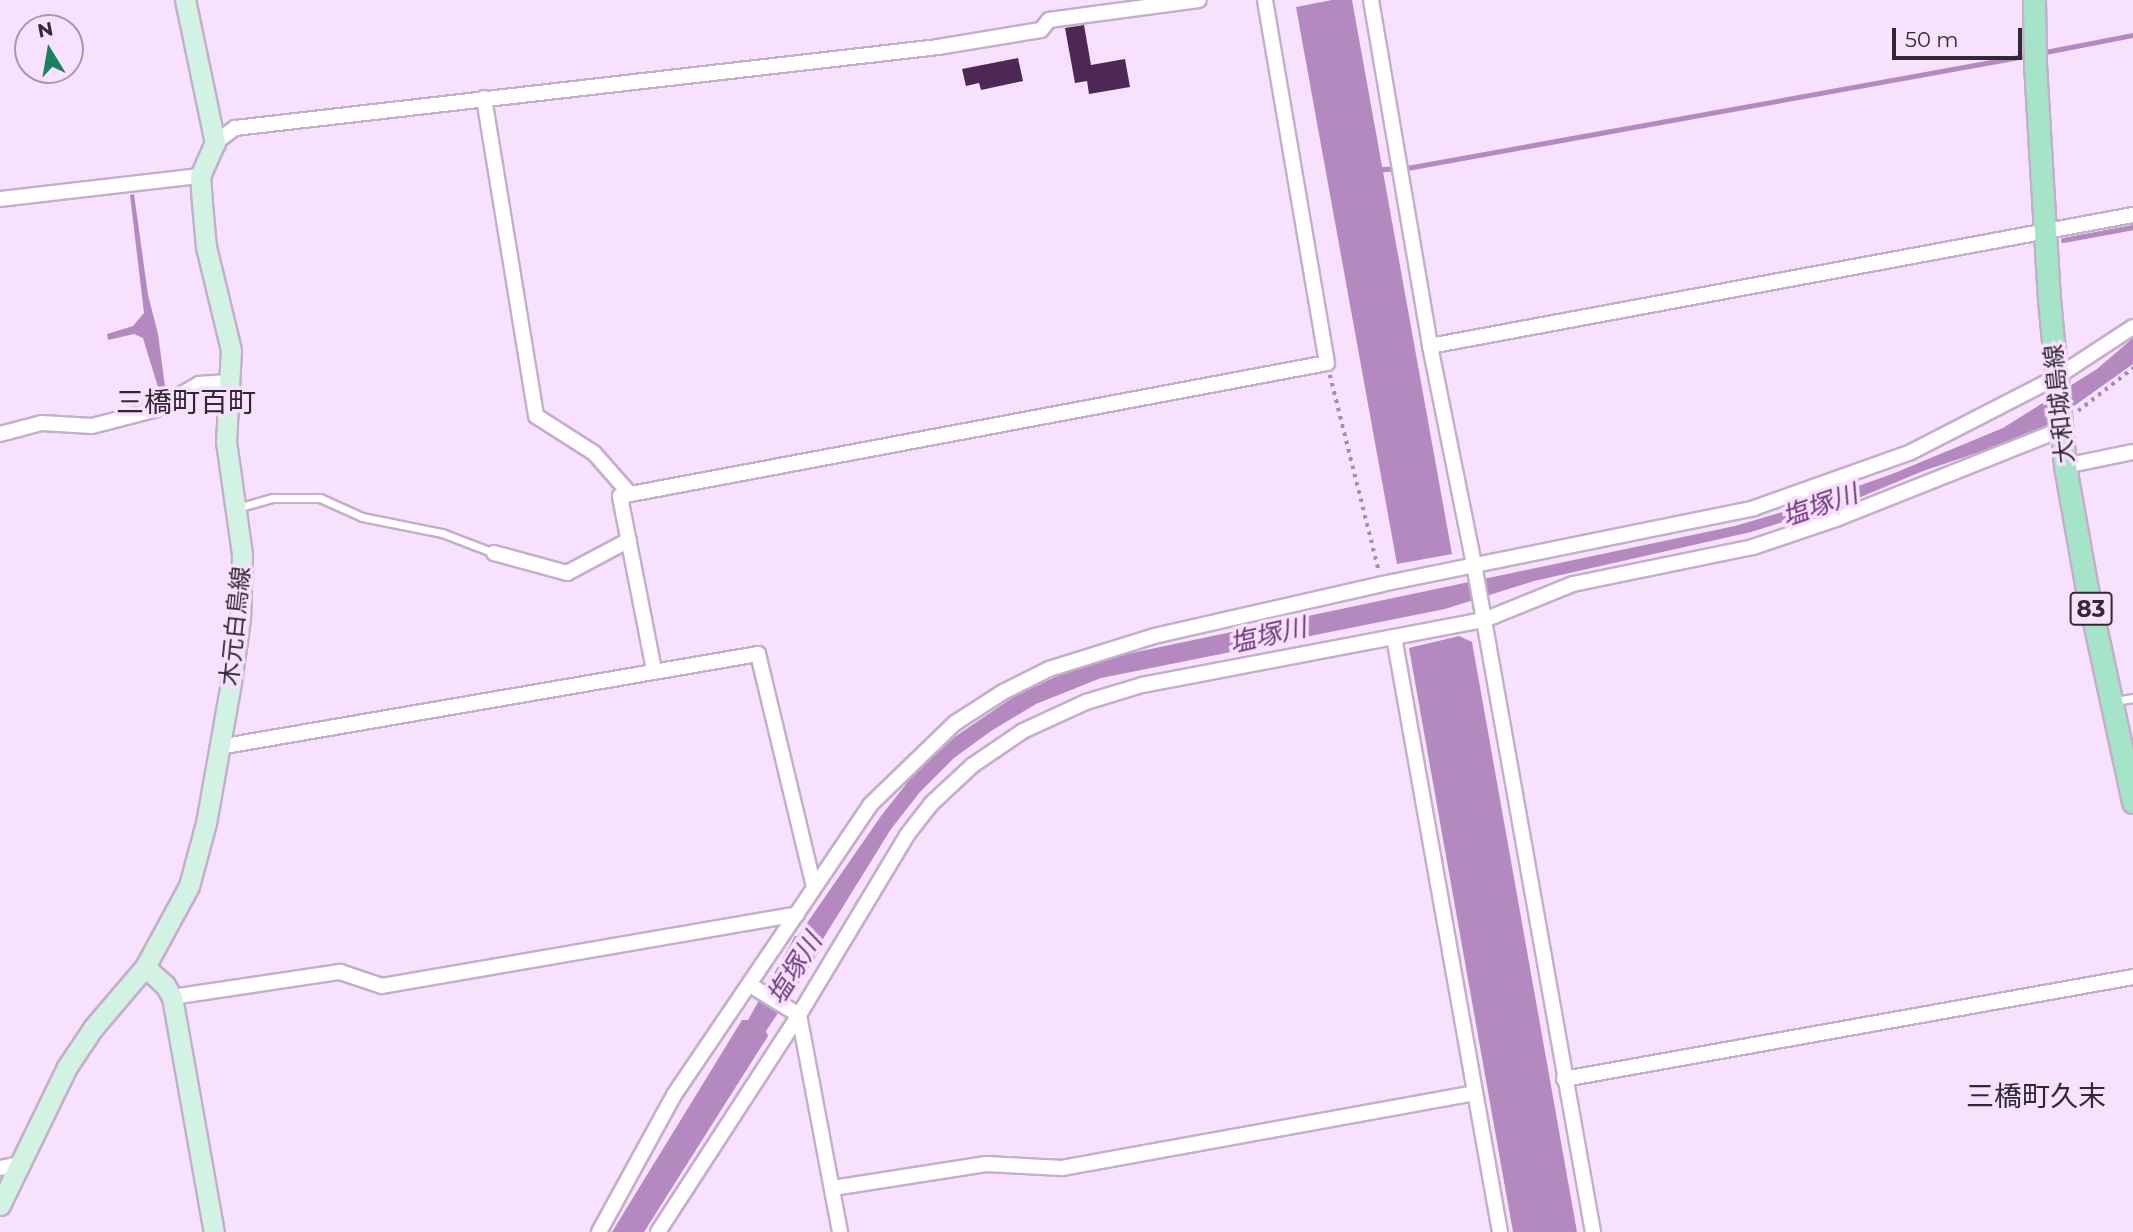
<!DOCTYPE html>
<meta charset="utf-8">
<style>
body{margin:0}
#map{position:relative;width:2133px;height:1232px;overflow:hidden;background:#f7e1fd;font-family:Montserrat,"Noto Sans JP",sans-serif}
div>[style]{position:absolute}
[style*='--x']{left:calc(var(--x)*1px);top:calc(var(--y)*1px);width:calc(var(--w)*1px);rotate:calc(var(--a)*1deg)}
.water>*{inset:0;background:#b489c0}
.stream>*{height:5px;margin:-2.5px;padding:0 2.5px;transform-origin:2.5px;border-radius:2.5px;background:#b489c0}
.building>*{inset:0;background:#4d2857}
.path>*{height:3.5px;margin-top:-1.75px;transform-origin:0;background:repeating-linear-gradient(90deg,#a191a5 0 3.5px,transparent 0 8.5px)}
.roads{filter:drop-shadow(2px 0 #c4afca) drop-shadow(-2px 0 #c4afca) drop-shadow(0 2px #c4afca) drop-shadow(0 -2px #c4afca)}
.lane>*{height:7px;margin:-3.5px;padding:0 3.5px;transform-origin:3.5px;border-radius:3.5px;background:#fff}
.street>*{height:14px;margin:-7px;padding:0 7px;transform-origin:7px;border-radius:7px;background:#fff}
.secondary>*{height:19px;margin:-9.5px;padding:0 9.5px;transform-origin:9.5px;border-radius:9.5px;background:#d2f2e4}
.primary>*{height:21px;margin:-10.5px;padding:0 10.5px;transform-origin:10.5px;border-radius:10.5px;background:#a6e4ca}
span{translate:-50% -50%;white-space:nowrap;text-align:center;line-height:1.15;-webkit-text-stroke:7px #f7e1fd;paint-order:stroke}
.shield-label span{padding:2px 5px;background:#f7e1fd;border:2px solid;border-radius:5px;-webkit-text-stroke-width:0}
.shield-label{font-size:23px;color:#302832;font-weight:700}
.street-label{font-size:24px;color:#302832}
.water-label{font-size:26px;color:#6e397c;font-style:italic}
.quarter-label{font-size:28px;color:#302832}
.north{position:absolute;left:14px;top:14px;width:70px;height:70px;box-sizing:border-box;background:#f7e1fd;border:2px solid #a797ac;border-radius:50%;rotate:349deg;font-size:19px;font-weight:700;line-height:28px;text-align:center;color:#302832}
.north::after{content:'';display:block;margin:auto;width:24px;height:32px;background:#1a825d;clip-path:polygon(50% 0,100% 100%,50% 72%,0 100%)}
.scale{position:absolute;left:1892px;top:28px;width:130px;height:32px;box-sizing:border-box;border:4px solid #302832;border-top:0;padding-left:9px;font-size:21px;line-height:24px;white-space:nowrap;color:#302832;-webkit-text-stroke:5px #f7e1fd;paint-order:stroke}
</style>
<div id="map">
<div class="water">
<div style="clip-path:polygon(1332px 0,1352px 0,1452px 554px,1397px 564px,1296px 7px)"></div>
<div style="clip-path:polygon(134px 194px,148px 295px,158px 334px,166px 394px,161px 397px,143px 338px,134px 334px,108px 340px,107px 334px,133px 326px,144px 313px,130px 195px)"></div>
<div style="clip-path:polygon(2133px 338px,2133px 364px,2036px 433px,1923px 471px,1856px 499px,1751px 532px,1534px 581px,1445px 609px,1101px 678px,1036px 704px,991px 731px,954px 758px,920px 792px,891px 829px,818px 947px,819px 952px,766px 1031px,768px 1036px,644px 1232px,612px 1232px,742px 1020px,748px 1020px,795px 936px,798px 936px,881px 816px,914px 774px,956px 736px,1015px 696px,1064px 673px,1108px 658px,1735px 526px,1799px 507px,1892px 474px,2003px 428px,2097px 369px)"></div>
<div style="clip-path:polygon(1459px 636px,1472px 642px,1577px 1232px,1513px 1232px,1409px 648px)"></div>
</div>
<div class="stream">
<div style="--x:2040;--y:53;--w:95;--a:-11"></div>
<div style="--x:1383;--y:169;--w:24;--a:-2"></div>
<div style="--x:1407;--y:168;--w:633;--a:-10.28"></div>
<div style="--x:2063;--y:240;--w:71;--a:-10.5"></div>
</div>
<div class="building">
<div style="clip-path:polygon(1084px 25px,1091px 65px,1125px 59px,1130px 87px,1089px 94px,1087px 81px,1075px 83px,1065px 28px)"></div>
<div style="clip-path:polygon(1018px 58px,1023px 81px,981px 90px,979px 83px,966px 86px,962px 69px)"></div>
</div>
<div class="path">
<div style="--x:1330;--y:375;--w:203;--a:76"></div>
<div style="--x:2078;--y:411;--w:70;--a:-38"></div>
</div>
<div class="roads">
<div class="lane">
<div style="--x:237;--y:508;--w:37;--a:-16"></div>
<div style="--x:273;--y:498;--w:47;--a:0"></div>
<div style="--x:320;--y:498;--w:46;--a:24.3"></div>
<div style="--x:362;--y:517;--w:82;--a:11.3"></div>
<div style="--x:442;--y:533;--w:56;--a:21"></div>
<div style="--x:2121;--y:700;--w:12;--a:-9"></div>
</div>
<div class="street">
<div style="--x:1371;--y:0;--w:351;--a:80.3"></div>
<div style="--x:1430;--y:346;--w:222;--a:78.6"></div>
<div style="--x:1474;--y:564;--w:679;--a:79.9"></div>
<div style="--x:484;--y:98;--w:322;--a:80.7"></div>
<div style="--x:536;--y:416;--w:69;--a:32.5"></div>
<div style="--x:594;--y:453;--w:55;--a:48.7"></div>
<div style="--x:215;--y:143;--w:25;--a:-37"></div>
<div style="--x:235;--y:128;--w:708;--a:-6.57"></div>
<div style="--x:938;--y:47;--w:104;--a:-9.4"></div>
<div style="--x:1041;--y:30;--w:13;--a:-51"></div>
<div style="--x:1049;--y:20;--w:151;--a:-7.6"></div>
<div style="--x:0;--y:199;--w:201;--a:-6.6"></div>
<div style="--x:1430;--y:346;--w:715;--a:-10.56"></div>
<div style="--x:0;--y:434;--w:43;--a:-14.7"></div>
<div style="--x:42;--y:423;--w:50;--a:3.4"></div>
<div style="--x:92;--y:426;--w:64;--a:-14.5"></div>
<div style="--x:154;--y:410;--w:52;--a:-30"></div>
<div style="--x:199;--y:384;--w:29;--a:-4"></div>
<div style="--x:2065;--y:466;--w:69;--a:-11.6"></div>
<div style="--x:494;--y:553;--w:76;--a:15.3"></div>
<div style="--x:567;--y:573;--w:70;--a:-28"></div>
<div style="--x:1394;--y:637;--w:604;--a:79.9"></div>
<div style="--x:654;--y:670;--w:177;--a:-101.1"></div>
<div style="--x:620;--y:496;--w:719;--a:-10.65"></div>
<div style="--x:1327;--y:363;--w:368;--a:-99.7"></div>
<div style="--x:219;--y:747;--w:547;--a:-9.79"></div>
<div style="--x:758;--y:654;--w:240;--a:76.5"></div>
<div style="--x:750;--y:985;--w:57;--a:31.5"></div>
<div style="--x:799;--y:1015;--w:221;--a:79.3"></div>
<div style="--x:172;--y:997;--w:170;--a:-8.5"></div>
<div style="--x:340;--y:972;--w:44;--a:18.4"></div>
<div style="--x:382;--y:986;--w:421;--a:-9.8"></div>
<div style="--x:1564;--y:1079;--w:578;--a:-10.16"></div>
<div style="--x:0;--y:1168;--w:19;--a:-12"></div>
<div style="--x:833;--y:1188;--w:155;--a:-8.9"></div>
<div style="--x:986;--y:1164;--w:76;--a:3"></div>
<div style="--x:1062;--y:1168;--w:419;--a:-10.3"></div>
<div style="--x:599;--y:1232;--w:156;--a:-61.3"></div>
<div style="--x:674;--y:1095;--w:350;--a:-55.9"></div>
<div style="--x:870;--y:805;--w:118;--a:-44"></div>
<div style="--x:955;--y:723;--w:57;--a:-32.9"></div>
<div style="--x:1003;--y:692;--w:51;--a:-26.6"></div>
<div style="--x:1049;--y:669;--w:110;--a:-17.4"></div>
<div style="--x:1154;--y:636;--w:234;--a:-12.8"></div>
<div style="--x:1382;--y:584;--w:380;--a:-11.5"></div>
<div style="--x:1754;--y:508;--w:167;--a:-19.6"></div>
<div style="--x:1911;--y:452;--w:162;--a:-27.2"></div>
<div style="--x:2055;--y:378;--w:93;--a:-33.2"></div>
<div style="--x:658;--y:1232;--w:259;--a:-57"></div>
<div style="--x:799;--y:1015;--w:210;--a:-59"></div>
<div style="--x:907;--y:835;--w:39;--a:-52"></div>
<div style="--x:931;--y:804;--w:57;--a:-42.9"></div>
<div style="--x:973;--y:765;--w:60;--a:-34.2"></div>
<div style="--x:1023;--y:731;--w:69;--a:-24.7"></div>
<div style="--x:1086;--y:702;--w:59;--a:-16.9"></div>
<div style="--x:1142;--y:685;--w:348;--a:-10.8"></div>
<div style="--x:1484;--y:620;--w:96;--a:-22"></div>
<div style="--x:1573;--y:584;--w:184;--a:-11.6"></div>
<div style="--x:1753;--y:547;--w:88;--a:-18.6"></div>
<div style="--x:1836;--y:519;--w:241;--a:-21.7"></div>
</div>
<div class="secondary">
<div style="--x:145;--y:967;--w:27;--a:42"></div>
<div style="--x:165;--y:985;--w:14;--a:60"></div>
<div style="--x:172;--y:997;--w:239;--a:79.9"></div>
<div style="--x:0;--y:1205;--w:153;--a:-64.1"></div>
<div style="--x:67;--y:1067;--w:47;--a:-56.3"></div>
<div style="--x:93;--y:1028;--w:80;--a:-49.6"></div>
<div style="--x:145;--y:967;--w:92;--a:-61.5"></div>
<div style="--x:189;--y:886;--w:65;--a:-74.9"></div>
<div style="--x:206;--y:823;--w:143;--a:-79.9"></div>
<div style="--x:231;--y:682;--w:64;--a:-81.9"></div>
<div style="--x:240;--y:619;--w:65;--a:-88.2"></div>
<div style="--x:242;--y:554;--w:113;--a:-98.1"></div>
<div style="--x:226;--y:442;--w:92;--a:-86.9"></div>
<div style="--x:231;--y:350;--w:106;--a:-103.6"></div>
<div style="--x:206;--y:247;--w:44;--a:-95.2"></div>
<div style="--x:202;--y:203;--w:27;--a:-94"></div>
<div style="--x:200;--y:176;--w:36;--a:-66"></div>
<div style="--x:215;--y:143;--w:146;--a:-101.8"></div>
</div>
<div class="primary">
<div style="--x:2034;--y:0;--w:64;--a:89.1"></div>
<div style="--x:2035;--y:64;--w:235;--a:86.6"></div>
<div style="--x:2049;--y:299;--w:168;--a:84.5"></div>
<div style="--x:2065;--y:466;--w:125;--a:79.9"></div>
<div style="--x:2087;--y:589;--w:218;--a:77.8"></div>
</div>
</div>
<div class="shield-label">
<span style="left:2091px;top:609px">83</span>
</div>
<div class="street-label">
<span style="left:2059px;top:404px;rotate:-96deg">大和城島線</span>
<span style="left:235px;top:626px;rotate:-84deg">木元白鳥線</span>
</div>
<div class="water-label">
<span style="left:1820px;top:506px;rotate:-19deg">塩塚川</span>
<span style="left:1268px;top:636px;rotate:-13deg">塩塚川</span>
<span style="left:795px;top:969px;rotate:-58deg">塩塚川</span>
</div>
<div class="quarter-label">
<span style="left:186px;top:402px">三橋町百町</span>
<span style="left:2036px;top:1096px">三橋町久末</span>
</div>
<div class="north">N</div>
<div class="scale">50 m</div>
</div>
